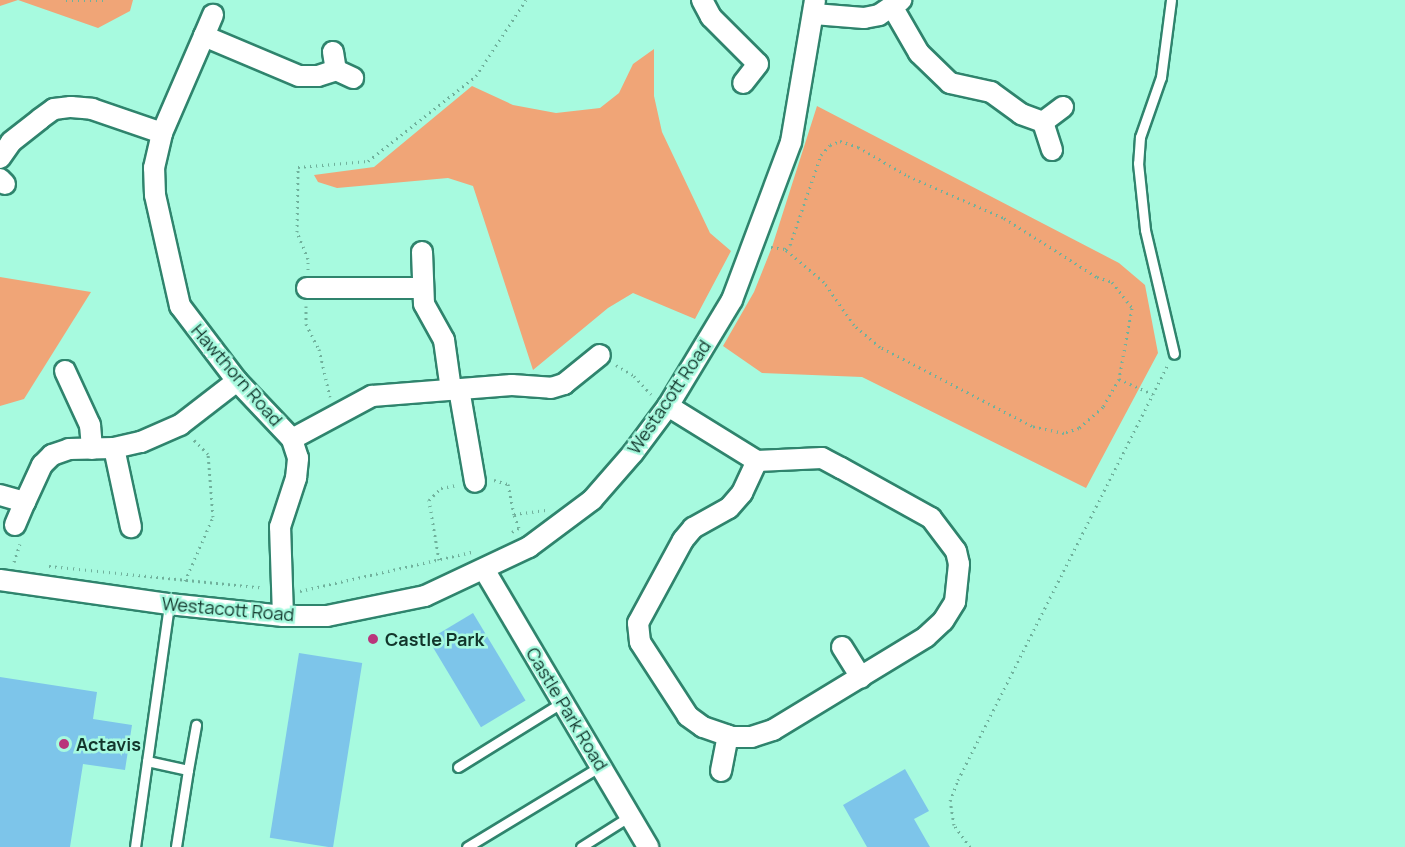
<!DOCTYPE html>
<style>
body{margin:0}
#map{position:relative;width:1405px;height:847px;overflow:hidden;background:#a7fadf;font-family:Manrope,sans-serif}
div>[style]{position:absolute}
.green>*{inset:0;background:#f0a577}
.building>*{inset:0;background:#7dc5ea;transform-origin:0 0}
.path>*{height:3px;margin-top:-1.5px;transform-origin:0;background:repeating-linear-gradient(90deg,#70b19c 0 1.5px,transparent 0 6px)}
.roads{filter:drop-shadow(2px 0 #2f846d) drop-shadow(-2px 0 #2f846d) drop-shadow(0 2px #2f846d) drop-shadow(0 -2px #2f846d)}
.lane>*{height:9px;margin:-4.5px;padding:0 4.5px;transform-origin:4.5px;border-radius:4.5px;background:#fff}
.street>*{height:20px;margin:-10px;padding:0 10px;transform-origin:10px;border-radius:10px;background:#fff}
.dots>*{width:16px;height:16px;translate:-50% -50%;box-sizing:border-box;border:3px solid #a7fadf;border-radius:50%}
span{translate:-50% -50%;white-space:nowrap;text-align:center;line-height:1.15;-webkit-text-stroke:5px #a7fadf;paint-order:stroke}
.street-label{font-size:18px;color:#12352b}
.poi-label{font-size:18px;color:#12352b;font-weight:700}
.left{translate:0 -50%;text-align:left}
</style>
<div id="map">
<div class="green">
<i style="clip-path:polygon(0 0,133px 0,130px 11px,98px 28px,18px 0,0 6px)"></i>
<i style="clip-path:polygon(654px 49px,654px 96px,662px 132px,710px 233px,731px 251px,695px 319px,633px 293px,608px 308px,533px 370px,473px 186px,448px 178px,337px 188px,318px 182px,314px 175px,374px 167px,472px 86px,513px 105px,556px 113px,600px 108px,619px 93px,633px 64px)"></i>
<i style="clip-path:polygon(817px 106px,1119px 263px,1145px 285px,1158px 353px,1086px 488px,862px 377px,762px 373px,723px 346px,754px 292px,772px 247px)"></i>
<i style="clip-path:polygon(0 277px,91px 292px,24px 399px,0 406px)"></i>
</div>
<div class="building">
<i style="left:473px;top:613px;width:102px;height:52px;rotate:59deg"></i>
<i style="left:299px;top:653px;width:64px;height:187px;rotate:9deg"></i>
<i style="clip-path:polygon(0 677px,97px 692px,93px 719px,132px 725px,125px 770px,83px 764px,70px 847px,0 847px)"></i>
<i style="clip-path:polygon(905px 769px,929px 811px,914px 819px,930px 847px,867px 847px,843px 805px)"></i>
</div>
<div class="path">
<i style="left:66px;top:0;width:40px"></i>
<i style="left:771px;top:247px;width:14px;rotate:8deg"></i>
<i style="left:785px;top:249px;width:6px;rotate:-39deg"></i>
<i style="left:790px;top:245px;width:95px;rotate:-71deg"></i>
<i style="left:821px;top:155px;width:13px;rotate:-48deg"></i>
<i style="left:830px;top:145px;width:11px;rotate:-22deg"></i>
<i style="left:840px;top:141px;width:19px;rotate:18deg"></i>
<i style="left:858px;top:147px;width:58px;rotate:30.1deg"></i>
<i style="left:908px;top:176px;width:105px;rotate:23.6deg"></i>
<i style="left:1004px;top:218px;width:110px;rotate:32.4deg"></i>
<i style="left:1097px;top:277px;width:16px;rotate:18deg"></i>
<i style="left:1112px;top:282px;width:33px;rotate:52deg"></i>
<i style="left:1132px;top:308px;width:72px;rotate:100.4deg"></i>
<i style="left:1119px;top:379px;width:32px;rotate:120deg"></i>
<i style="left:1103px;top:407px;width:32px;rotate:139deg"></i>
<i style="left:1079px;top:428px;width:16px;rotate:162deg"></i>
<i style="left:1064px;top:433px;width:33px;rotate:-168deg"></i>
<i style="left:1032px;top:426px;width:171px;rotate:-152.5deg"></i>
<i style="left:880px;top:347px;width:34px;rotate:-140deg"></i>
<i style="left:854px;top:325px;width:52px;rotate:-124.9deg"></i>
<i style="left:824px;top:282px;width:51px;rotate:-139.8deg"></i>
<i style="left:308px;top:270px;width:11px;rotate:-90deg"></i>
<i style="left:308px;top:259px;width:29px;rotate:-112deg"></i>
<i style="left:297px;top:232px;width:65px;rotate:-89.1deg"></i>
<i style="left:298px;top:167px;width:70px;rotate:-4.9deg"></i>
<i style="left:368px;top:161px;width:137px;rotate:-38.2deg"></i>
<i style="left:476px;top:76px;width:91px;rotate:-56.7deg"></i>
<i style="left:306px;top:306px;width:18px;rotate:90deg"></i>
<i style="left:306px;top:324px;width:28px;rotate:63deg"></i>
<i style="left:319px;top:349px;width:49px;rotate:77.1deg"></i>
<i style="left:616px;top:365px;width:21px;rotate:31deg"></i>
<i style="left:634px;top:376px;width:25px;rotate:47deg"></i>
<i style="left:1119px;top:379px;width:37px;rotate:24deg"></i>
<i style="left:494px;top:480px;width:15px;rotate:16deg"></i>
<i style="left:508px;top:484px;width:31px;rotate:79deg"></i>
<i style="left:512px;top:532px;width:8px;rotate:-30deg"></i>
<i style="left:519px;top:528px;width:15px;rotate:-110deg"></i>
<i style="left:514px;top:514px;width:32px;rotate:-7deg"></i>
<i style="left:439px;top:560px;width:61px;rotate:-99.5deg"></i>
<i style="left:429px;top:500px;width:17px;rotate:-45deg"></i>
<i style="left:441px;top:488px;width:16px;rotate:-11deg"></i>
<i style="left:14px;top:562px;width:19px;rotate:-72deg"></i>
<i style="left:49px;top:566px;width:216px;rotate:5.8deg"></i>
<i style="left:185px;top:581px;width:70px;rotate:-66.4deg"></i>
<i style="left:213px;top:517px;width:63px;rotate:-94.5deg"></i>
<i style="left:208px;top:454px;width:21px;rotate:-135deg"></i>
<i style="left:300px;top:591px;width:176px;rotate:-12.8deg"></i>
<i style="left:970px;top:847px;width:27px;rotate:-126deg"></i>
<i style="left:954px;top:825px;width:24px;rotate:-99deg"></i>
<i style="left:950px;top:801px;width:22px;rotate:-69deg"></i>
<i style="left:958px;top:780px;width:464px;rotate:-63.2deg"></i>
</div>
<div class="roads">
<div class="lane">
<i style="left:1171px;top:0;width:78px;rotate:97.4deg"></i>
<i style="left:1161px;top:77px;width:64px;rotate:109.3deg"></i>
<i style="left:1140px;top:137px;width:26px;rotate:94deg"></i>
<i style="left:1138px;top:163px;width:67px;rotate:84deg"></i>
<i style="left:1145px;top:230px;width:127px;rotate:76.8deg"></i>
<i style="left:147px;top:761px;width:42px;rotate:12.4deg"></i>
<i style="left:188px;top:770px;width:78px;rotate:98.9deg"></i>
<i style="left:458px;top:767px;width:123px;rotate:-31.8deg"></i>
<i style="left:188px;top:770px;width:46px;rotate:-79.9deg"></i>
<i style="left:135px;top:847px;width:245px;rotate:-82deg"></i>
<i style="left:467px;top:847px;width:157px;rotate:-31.2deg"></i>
<i style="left:581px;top:847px;width:58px;rotate:-32.3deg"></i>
</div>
<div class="street">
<i style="left:702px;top:0;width:19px;rotate:62deg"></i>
<i style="left:711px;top:17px;width:66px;rotate:45deg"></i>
<i style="left:758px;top:64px;width:24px;rotate:128deg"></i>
<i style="left:893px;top:8px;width:52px;rotate:60deg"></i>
<i style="left:919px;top:53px;width:43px;rotate:44.1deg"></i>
<i style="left:950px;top:83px;width:42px;rotate:12.4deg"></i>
<i style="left:991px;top:92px;width:37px;rotate:36deg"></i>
<i style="left:1021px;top:114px;width:23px;rotate:20deg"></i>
<i style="left:814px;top:14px;width:50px;rotate:4.6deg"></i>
<i style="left:864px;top:18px;width:15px;rotate:-11deg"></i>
<i style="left:879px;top:15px;width:27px;rotate:-34deg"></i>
<i style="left:204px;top:36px;width:23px;rotate:-67deg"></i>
<i style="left:333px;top:52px;width:18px;rotate:81deg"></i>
<i style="left:336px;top:70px;width:19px;rotate:25deg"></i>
<i style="left:1052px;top:150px;width:29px;rotate:-108deg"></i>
<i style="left:1043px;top:122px;width:25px;rotate:-37deg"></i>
<i style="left:0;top:158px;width:19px;rotate:-55deg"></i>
<i style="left:11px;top:142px;width:37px;rotate:-38deg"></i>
<i style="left:40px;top:119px;width:17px;rotate:-36deg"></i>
<i style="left:54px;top:109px;width:17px;rotate:-7deg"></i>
<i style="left:71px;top:107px;width:21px;rotate:5deg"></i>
<i style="left:92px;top:109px;width:74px;rotate:18.9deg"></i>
<i style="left:0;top:179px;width:7px;rotate:45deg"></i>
<i style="left:422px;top:252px;width:52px;rotate:87.8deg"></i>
<i style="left:424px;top:304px;width:41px;rotate:60.9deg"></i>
<i style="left:444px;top:340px;width:50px;rotate:82deg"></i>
<i style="left:307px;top:288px;width:115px"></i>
<i style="left:65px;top:371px;width:60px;rotate:65.2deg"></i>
<i style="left:90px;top:425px;width:24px;rotate:85deg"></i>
<i style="left:459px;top:389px;width:94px;rotate:80.2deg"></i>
<i style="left:668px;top:406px;width:105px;rotate:31.7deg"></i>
<i style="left:757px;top:461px;width:65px;rotate:-2.6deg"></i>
<i style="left:822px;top:458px;width:21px;rotate:28deg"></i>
<i style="left:841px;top:468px;width:103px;rotate:29.1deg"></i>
<i style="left:931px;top:518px;width:41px;rotate:52.9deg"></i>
<i style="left:956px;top:551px;width:13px;rotate:77deg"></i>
<i style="left:959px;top:564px;width:38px;rotate:96deg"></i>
<i style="left:955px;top:602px;width:22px;rotate:122deg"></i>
<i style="left:943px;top:621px;width:23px;rotate:137deg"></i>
<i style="left:926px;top:637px;width:179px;rotate:148.7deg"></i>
<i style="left:773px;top:730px;width:22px;rotate:162deg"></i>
<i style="left:752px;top:737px;width:20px;rotate:180deg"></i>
<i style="left:732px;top:737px;width:31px;rotate:-161deg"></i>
<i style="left:703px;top:727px;width:19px;rotate:-144deg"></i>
<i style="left:688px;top:716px;width:88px;rotate:-123deg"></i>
<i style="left:640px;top:642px;width:19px;rotate:-96deg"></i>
<i style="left:638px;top:623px;width:94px;rotate:-61.5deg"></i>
<i style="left:683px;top:540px;width:16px;rotate:-50deg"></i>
<i style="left:693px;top:528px;width:41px;rotate:-29.1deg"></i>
<i style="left:729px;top:508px;width:20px;rotate:-49deg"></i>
<i style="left:742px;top:493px;width:35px;rotate:-65deg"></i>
<i style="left:292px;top:439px;width:91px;rotate:-28.3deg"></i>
<i style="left:372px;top:396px;width:140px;rotate:-4.5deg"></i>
<i style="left:512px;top:385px;width:39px;rotate:4deg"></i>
<i style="left:551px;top:388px;width:14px;rotate:-17deg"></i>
<i style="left:564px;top:384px;width:46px;rotate:-38.9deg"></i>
<i style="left:114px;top:448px;width:81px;rotate:77.9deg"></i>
<i style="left:0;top:495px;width:26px;rotate:16deg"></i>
<i style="left:25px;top:502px;width:41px;rotate:-65.3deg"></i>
<i style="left:42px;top:465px;width:14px;rotate:-45deg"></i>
<i style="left:52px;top:455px;width:18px;rotate:-19deg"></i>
<i style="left:69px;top:449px;width:45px;rotate:-1.3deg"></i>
<i style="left:114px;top:448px;width:28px;rotate:-13deg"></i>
<i style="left:141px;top:442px;width:43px;rotate:-23.6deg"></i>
<i style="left:180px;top:425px;width:72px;rotate:-37.7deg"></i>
<i style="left:15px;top:525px;width:25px;rotate:-67deg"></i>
<i style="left:485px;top:571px;width:321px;rotate:59.4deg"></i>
<i style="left:0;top:580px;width:171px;rotate:8.1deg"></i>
<i style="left:169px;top:604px;width:115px;rotate:6deg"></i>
<i style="left:283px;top:616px;width:44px"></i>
<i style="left:327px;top:616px;width:100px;rotate:-11.5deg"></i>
<i style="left:425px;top:596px;width:115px;rotate:-25.2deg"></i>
<i style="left:529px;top:547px;width:79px;rotate:-36.7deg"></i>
<i style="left:592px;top:500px;width:62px;rotate:-48.9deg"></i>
<i style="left:633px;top:453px;width:59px;rotate:-53.3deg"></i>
<i style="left:668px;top:406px;width:124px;rotate:-58.9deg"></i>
<i style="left:732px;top:300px;width:169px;rotate:-69.5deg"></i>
<i style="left:791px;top:142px;width:144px;rotate:-80.4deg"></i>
<i style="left:283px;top:616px;width:89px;rotate:-91.9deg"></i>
<i style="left:280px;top:527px;width:52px;rotate:-71.9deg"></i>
<i style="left:296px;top:478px;width:20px;rotate:-84deg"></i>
<i style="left:298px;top:458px;width:20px;rotate:-108deg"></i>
<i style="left:292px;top:439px;width:80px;rotate:-133.5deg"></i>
<i style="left:237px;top:381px;width:94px;rotate:-127.2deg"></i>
<i style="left:180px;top:306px;width:114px;rotate:-102.7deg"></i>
<i style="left:155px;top:195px;width:27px;rotate:-92deg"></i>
<i style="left:154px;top:168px;width:36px;rotate:-77deg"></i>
<i style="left:162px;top:133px;width:106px;rotate:-66.6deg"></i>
<i style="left:204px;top:36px;width:103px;rotate:22.8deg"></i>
<i style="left:299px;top:76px;width:19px"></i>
<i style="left:318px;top:76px;width:19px;rotate:-18deg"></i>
<i style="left:842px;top:647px;width:36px;rotate:58deg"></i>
<i style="left:721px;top:771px;width:36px;rotate:-79deg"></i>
</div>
</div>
<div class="dots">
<i style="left:373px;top:639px;background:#b9357b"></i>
<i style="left:64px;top:744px;background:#b9357b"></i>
</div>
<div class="street-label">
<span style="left:237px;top:375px;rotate:49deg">Hawthorn Road</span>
<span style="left:669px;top:397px;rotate:-56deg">Westacott Road</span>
<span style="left:228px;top:609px;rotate:5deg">Westacott Road</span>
<span style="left:567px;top:709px;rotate:59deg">Castle Park Road</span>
</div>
<div class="poi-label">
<span class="left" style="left:385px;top:639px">Castle Park</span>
<span class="left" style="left:76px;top:744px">Actavis</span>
</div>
</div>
